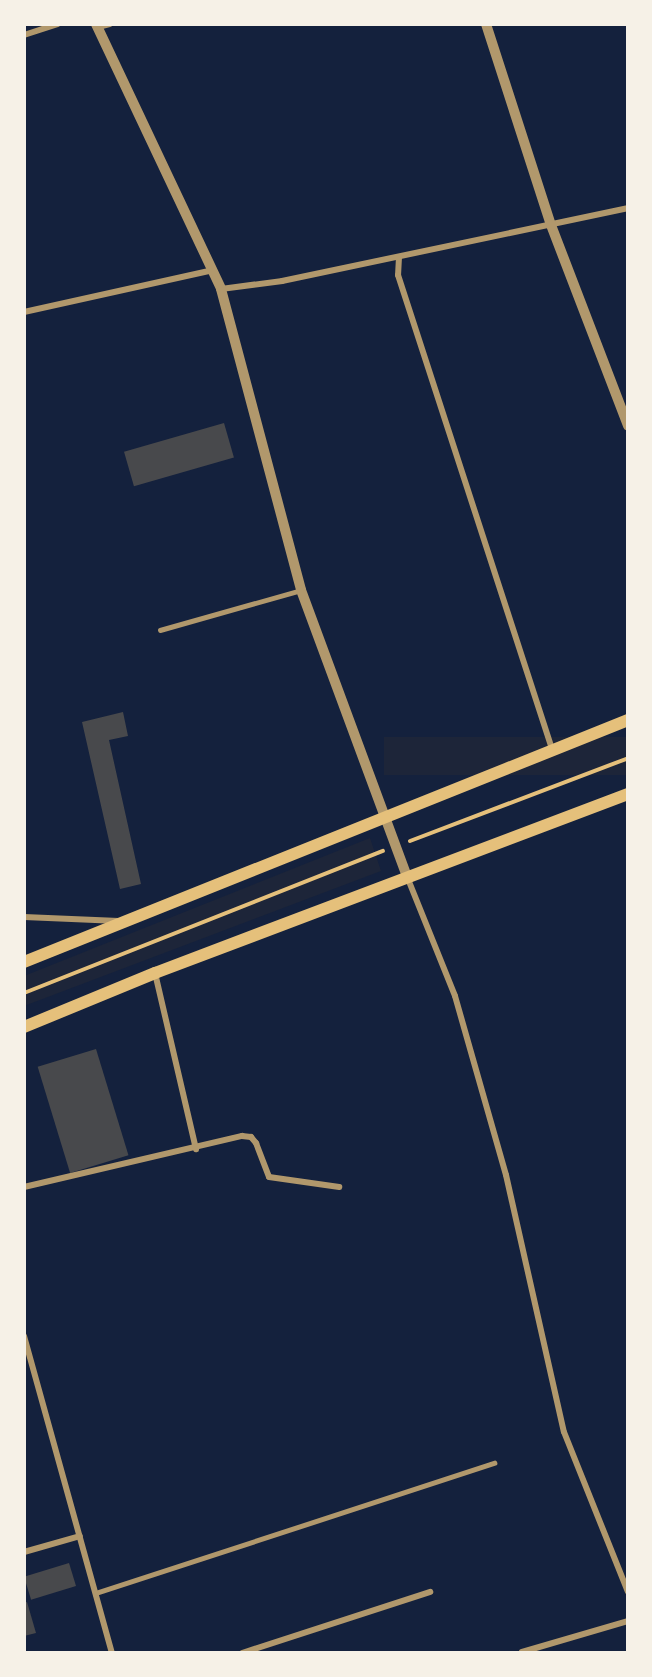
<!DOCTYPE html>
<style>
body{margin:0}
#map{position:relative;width:652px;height:1677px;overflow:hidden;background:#14213d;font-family:"Sofia Sans Condensed",sans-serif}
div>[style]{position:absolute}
.green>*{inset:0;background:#1d2539;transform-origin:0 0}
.building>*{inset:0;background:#48494c;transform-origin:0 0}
.path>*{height:4px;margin:-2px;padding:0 2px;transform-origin:2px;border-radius:2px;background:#e5c07b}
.service>*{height:4.5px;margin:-2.25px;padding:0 2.25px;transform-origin:2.25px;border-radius:2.25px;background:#b1986c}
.minor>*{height:6px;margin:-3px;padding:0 3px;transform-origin:3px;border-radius:3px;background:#b1986c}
.tertiary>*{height:10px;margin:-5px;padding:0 5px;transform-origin:5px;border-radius:5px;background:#b1986c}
.secondary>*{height:12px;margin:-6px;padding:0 6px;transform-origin:6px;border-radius:6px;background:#e5c07b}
span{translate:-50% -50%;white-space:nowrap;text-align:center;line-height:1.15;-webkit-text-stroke:4.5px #f6f1e7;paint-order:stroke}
.frame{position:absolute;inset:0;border:26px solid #f6f1e7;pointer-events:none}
</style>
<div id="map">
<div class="green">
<i style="left:628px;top:737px;width:38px;height:244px;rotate:90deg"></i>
<i style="clip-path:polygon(370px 838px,381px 871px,24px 1006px,24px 976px)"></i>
</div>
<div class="building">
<i style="left:224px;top:423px;width:36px;height:104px;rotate:74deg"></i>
<i style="clip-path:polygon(123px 712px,128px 736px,109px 740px,141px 884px,120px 889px,82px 722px)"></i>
<i style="left:96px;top:1049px;width:111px;height:61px;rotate:73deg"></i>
<i style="left:69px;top:1563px;width:24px;height:47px;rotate:73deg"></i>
<i style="clip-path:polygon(27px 1602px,36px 1633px,24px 1636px,24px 1603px)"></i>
</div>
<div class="path">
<i style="left:410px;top:841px;width:233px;rotate:-20.8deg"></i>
<i style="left:24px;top:993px;width:386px;rotate:-21.6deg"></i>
</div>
<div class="service">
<i style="left:160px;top:630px;width:147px;rotate:-15.8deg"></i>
<i style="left:96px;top:1593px;width:419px;rotate:-18.1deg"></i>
</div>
<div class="minor">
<i style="left:98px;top:27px;width:12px;rotate:-14deg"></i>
<i style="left:24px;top:35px;width:35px;rotate:-18deg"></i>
<i style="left:399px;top:257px;width:18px;rotate:93deg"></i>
<i style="left:398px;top:275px;width:499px;rotate:72deg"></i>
<i style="left:221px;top:289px;width:62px;rotate:-7.5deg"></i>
<i style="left:282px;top:281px;width:354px;rotate:-11.9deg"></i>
<i style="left:24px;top:312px;width:194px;rotate:-12.5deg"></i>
<i style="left:408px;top:879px;width:126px;rotate:68.1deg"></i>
<i style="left:455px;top:996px;width:186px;rotate:74.1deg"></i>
<i style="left:506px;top:1175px;width:263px;rotate:77.3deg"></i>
<i style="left:564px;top:1432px;width:172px;rotate:68.2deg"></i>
<i style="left:24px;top:917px;width:95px;rotate:2.4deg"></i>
<i style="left:155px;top:973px;width:181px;rotate:76.9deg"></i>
<i style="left:24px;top:1187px;width:224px;rotate:-13.2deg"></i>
<i style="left:242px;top:1136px;width:9px;rotate:6deg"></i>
<i style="left:251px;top:1137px;width:8px;rotate:50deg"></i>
<i style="left:256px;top:1143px;width:36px;rotate:69deg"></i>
<i style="left:269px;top:1177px;width:71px;rotate:8.1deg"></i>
<i style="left:24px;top:1336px;width:329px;rotate:74.5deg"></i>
<i style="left:24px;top:1552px;width:58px;rotate:-15.9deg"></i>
<i style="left:522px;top:1652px;width:110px;rotate:-16.3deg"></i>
<i style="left:242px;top:1653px;width:198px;rotate:-18deg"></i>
</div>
<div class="tertiary">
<i style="left:96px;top:24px;width:293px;rotate:64.7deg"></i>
<i style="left:221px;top:289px;width:311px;rotate:75.1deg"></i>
<i style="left:301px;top:590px;width:308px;rotate:69.7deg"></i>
<i style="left:486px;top:24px;width:211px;rotate:72.1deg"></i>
<i style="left:551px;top:225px;width:215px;rotate:69deg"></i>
</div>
<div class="secondary">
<i style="left:24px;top:962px;width:651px;rotate:-21.83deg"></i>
<i style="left:24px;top:1027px;width:142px;rotate:-22.4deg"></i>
<i style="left:155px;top:973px;width:506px;rotate:-20.73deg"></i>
</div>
<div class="frame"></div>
</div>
